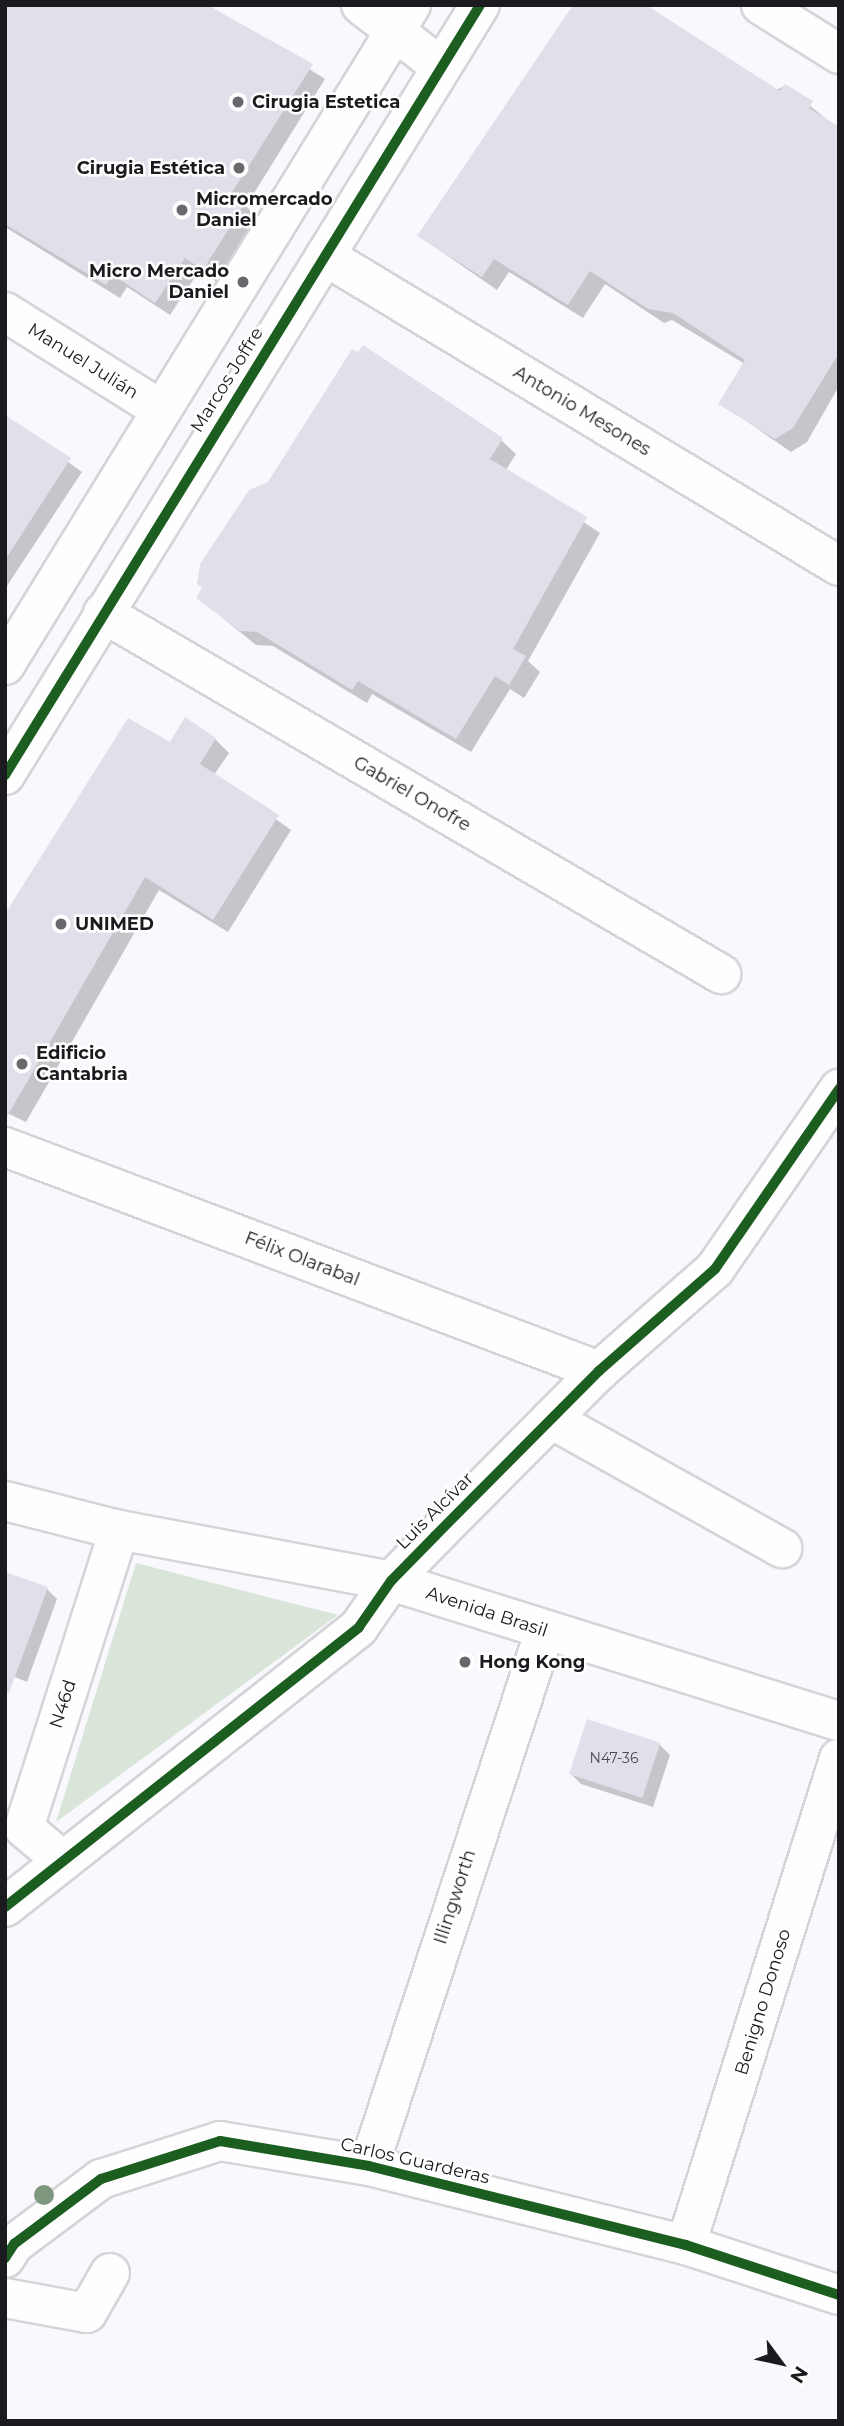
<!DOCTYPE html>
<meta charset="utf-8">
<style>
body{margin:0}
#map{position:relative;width:844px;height:2426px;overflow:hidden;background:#f8f8fd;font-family:Montserrat,sans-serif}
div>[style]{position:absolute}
.green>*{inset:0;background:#dae5da}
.shadow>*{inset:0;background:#0003}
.building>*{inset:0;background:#e0dfea;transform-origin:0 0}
.roads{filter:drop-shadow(2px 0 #d5d4d9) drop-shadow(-2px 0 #d5d4d9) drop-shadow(0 2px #d5d4d9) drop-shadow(0 -2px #d5d4d9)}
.minor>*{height:38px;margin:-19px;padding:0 19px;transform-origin:19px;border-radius:19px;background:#fefeff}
.cycleway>*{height:10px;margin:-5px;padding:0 5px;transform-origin:5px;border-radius:5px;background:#1b5e20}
.trees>*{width:20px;height:20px;margin:-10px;border-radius:50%;background:#7e977e}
.dots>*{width:19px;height:19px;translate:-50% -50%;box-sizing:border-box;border:4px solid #fff;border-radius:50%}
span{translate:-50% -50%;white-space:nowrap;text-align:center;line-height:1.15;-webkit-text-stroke:5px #fff;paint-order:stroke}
.number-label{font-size:14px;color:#4c4c52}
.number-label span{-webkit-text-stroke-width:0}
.poi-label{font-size:18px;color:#1b1b1f;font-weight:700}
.left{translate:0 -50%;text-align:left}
.right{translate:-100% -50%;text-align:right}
.street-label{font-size:18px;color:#1b1b1f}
.frame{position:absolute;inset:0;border:7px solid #1b1b1f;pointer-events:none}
.north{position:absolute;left:746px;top:2328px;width:70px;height:70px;-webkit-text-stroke:5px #fff;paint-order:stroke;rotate:123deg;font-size:19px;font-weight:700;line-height:28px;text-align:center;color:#1b1b1f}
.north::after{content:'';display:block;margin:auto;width:24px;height:32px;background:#1b1b1f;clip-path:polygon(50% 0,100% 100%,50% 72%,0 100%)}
</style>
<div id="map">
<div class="green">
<i style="clip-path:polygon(136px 1563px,338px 1615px,56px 1822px)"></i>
</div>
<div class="shadow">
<i style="clip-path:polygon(5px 5px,208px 5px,325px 79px,246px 206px,258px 218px,217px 282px,199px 271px,170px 315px,127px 287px,120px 298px,5px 227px)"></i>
<i style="clip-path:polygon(785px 86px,839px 129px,839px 386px,807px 442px,791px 452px,720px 403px,745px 364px,672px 320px,664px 323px,605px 284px,583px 318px,509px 272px,497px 290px,419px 236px)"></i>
<i style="clip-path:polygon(5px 417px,82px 472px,5px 589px)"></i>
<i style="clip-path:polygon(501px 440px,516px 454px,506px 470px,600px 533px,528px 661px,540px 672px,524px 698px,510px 689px,471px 752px,372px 694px,367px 703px,273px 646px,256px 645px,198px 598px)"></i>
<i style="clip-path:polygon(215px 739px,229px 753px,214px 775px,291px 830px,228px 932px,159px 890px,26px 1122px,5px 1112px,170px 744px)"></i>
<i style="clip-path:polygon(47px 1589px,57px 1599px,27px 1682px,5px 1673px)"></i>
<i style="clip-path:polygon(659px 1744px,670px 1755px,653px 1807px,581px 1784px,571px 1774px)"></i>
</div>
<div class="building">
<i style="clip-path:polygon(5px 5px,207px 5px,313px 64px,231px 194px,245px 203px,203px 270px,185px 258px,155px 303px,113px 275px,106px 285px,5px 224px)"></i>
<i style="clip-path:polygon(573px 5px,646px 5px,780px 91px,785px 84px,813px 101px,809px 108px,839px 127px,839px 353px,793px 428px,775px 439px,718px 404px,745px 360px,673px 313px,648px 309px,590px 271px,568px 305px,494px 259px,482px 277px,417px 236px)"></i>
<i style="clip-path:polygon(363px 345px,503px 438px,490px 459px,587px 517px,513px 649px,526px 656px,509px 685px,495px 676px,456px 739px,358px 681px,352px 690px,257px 632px,240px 631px,196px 598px,202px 588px,197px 584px,200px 564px,249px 490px,268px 482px,352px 349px,358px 352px)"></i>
<i style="clip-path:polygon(5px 415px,71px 458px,5px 560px)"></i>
<i style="clip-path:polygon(185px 717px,216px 738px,200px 764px,279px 815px,213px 920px,145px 877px,5px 1120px,5px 914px,128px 718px,170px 742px)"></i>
<i style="clip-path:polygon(5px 1572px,48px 1587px,9px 1693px,5px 1692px)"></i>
<i style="left:587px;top:1719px;width:77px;height:58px;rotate:18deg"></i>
</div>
<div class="roads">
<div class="minor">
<i style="left:361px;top:5px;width:101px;rotate:37.8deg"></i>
<i style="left:761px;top:5px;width:92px;rotate:32.1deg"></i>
<i style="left:325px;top:256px;width:600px;rotate:31.09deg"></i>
<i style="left:5px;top:312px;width:184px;rotate:32.1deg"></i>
<i style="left:103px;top:613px;width:716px;rotate:30.29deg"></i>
<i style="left:5px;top:665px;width:775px;rotate:-58.4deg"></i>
<i style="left:5px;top:775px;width:905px;rotate:-58.33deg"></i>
<i style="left:5px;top:1147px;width:635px;rotate:20.66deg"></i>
<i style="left:551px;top:1419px;width:265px;rotate:29.2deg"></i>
<i style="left:5px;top:1501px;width:118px;rotate:14.3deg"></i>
<i style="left:119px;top:1530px;width:277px;rotate:10.6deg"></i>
<i style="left:391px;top:1581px;width:469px;rotate:17.4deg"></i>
<i style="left:63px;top:1861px;width:51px;rotate:-139.8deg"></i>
<i style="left:24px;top:1828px;width:313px;rotate:-72.3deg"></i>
<i style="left:5px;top:1907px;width:451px;rotate:-38.3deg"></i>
<i style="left:359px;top:1627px;width:56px;rotate:-55.2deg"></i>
<i style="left:391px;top:1581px;width:63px;rotate:-45.6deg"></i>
<i style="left:435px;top:1536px;width:233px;rotate:-45.2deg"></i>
<i style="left:599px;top:1371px;width:154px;rotate:-41.3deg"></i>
<i style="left:715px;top:1269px;width:219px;rotate:-55.4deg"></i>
<i style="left:369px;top:2166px;width:564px;rotate:-71.82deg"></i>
<i style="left:686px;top:2245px;width:510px;rotate:-72.53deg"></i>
<i style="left:5px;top:2258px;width:17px;rotate:-57deg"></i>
<i style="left:14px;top:2244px;width:109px;rotate:-36.8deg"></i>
<i style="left:101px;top:2179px;width:125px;rotate:-17.7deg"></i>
<i style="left:220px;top:2141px;width:151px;rotate:9.5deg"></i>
<i style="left:369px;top:2166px;width:327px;rotate:14deg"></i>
<i style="left:686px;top:2245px;width:161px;rotate:18.1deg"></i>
<i style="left:5px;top:2298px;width:83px;rotate:10.4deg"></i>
<i style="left:87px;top:2313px;width:46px;rotate:-60.1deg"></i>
</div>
</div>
<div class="cycleway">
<i style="left:5px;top:775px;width:905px;rotate:-58.33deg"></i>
<i style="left:5px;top:1907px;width:451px;rotate:-38.3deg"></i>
<i style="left:359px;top:1627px;width:56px;rotate:-55.2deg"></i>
<i style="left:391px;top:1581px;width:63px;rotate:-45.6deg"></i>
<i style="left:435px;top:1536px;width:233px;rotate:-45.2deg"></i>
<i style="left:599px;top:1371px;width:154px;rotate:-41.3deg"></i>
<i style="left:715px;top:1269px;width:219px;rotate:-55.4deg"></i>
<i style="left:5px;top:2258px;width:17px;rotate:-57deg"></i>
<i style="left:14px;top:2244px;width:109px;rotate:-36.8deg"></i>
<i style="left:101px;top:2179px;width:125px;rotate:-17.7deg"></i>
<i style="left:220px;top:2141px;width:151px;rotate:9.5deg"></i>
<i style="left:369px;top:2166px;width:327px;rotate:14deg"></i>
<i style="left:686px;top:2245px;width:161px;rotate:18.1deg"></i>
</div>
<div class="trees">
<i style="left:44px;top:2195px"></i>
</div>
<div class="dots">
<i style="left:238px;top:102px;background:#68686d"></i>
<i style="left:239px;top:168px;background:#68686d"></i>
<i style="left:182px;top:210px;background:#68686d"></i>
<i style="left:243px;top:282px;background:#68686d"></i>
<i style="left:61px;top:924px;background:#68686d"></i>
<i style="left:22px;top:1064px;background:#68686d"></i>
<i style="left:465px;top:1662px;background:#68686d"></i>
</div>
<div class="number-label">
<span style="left:614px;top:1758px">N47-36</span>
</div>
<div class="poi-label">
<span class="left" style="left:252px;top:102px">Cirugia Estetica</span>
<span class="right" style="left:225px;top:168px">Cirugia Estética</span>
<span class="left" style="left:196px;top:210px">Micromercado<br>Daniel</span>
<span class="right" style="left:229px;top:282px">Micro Mercado<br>Daniel</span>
<span class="left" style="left:75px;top:924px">UNIMED</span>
<span class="left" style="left:36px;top:1064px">Edificio<br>Cantabria</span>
<span class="left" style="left:479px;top:1662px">Hong Kong</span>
</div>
<div class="street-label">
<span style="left:83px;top:361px;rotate:32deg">Manuel Julián</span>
<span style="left:227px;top:380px;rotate:-58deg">Marcos Joffre</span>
<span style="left:582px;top:411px;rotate:31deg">Antonio Mesones</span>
<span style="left:412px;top:794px;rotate:30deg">Gabriel Onofre</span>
<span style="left:302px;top:1259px;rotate:21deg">Félix Olarabal</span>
<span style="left:435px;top:1511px;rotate:-45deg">Luis Alcívar</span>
<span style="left:487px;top:1612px;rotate:18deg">Avenida Brasil</span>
<span style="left:63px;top:1704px;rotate:-72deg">N46d</span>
<span style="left:455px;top:1897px;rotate:-72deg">Illingworth</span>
<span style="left:763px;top:2002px;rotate:-73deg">Benigno Donoso</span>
<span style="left:415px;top:2161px;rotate:13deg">Carlos Guarderas</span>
</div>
<div class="frame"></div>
<div class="north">N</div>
</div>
